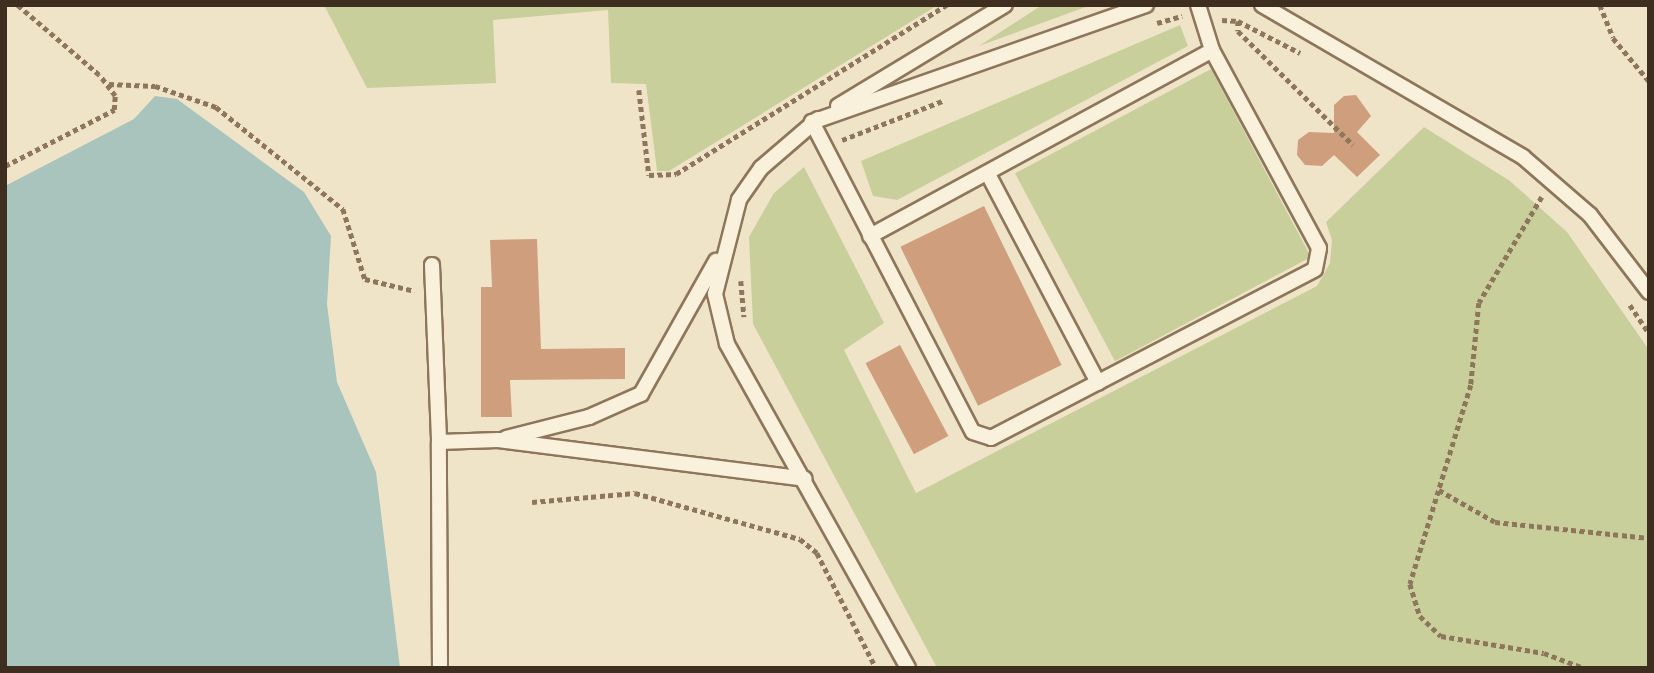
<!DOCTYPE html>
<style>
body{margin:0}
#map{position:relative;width:1654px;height:673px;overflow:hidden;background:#f0e4c8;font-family:Bitter,serif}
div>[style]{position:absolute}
.green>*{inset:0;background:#c9cf9b;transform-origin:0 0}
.water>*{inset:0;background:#a9c4bc}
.building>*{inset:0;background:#cf9f7d;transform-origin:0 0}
.path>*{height:4.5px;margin-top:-2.25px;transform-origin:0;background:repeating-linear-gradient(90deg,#8d765c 0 5px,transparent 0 8.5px)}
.roads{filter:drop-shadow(2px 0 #8d765c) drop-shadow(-2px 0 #8d765c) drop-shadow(0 2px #8d765c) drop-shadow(0 -2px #8d765c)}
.service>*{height:14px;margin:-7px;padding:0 7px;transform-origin:7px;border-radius:7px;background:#faf1dc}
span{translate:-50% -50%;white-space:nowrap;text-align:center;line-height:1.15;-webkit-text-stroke:5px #f7eed8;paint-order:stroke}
.frame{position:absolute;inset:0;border:7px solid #3d2e20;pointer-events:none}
</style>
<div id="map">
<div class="green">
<i style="clip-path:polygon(324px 5px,938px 5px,669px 171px,657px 171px,646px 84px,611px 83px,608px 10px,493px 20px,496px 83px,367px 88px)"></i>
<i style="clip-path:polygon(1042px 5px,1091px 5px,979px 46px)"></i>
<i style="clip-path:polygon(1180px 25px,1188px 46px,897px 200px,873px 196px,861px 161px)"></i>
<i style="left:1211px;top:69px;width:213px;height:222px;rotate:62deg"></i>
<i style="clip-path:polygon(1424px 127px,1510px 181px,1567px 232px,1649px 350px,1649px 668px,937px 668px,753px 324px,749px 237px,774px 193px,804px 167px,884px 323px,844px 350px,916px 493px,1317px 286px,1330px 263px,1332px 240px,1326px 222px)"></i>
</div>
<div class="water">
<i style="clip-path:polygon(155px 96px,177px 99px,304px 192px,331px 236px,327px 304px,337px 382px,376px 472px,400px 668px,5px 668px,5px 186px,134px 119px)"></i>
</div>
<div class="building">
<i style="clip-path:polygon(1356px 95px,1371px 116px,1357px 132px,1380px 155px,1357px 177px,1334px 155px,1322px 166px,1305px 165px,1297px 155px,1298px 140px,1309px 132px,1334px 133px,1334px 105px,1344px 96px)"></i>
<i style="left:984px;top:206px;width:177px;height:93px;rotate:64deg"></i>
<i style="clip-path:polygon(537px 239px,541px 349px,625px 348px,625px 379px,510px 380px,512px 417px,481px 417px,481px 287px,492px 287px,490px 240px)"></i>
<i style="left:900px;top:345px;width:103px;height:39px;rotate:62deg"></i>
</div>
<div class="path">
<i style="left:1600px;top:5px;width:35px;rotate:68deg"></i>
<i style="left:1613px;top:38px;width:56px;rotate:50.1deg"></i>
<i style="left:1222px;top:20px;width:16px;rotate:4deg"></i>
<i style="left:1238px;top:21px;width:70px;rotate:27.3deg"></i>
<i style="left:1238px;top:21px;width:10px;rotate:90deg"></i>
<i style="left:1238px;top:31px;width:162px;rotate:44.7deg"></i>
<i style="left:1157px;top:23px;width:26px;rotate:-16deg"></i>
<i style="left:109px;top:84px;width:46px;rotate:2.5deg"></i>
<i style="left:155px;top:86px;width:65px;rotate:19deg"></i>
<i style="left:216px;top:107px;width:163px;rotate:38.8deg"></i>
<i style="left:343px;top:209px;width:73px;rotate:72.6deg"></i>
<i style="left:365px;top:279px;width:51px;rotate:13.5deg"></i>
<i style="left:639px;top:90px;width:86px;rotate:83.3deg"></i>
<i style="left:649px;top:175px;width:27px;rotate:-2deg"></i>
<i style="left:676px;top:174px;width:319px;rotate:-32deg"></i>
<i style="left:842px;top:140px;width:110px;rotate:-21.2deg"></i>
<i style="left:5px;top:166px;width:123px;rotate:-27.2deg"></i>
<i style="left:114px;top:110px;width:14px;rotate:-86deg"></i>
<i style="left:115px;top:96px;width:26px;rotate:-127deg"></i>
<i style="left:99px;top:75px;width:108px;rotate:-139.5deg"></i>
<i style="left:1542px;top:197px;width:123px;rotate:120.7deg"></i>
<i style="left:1479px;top:303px;width:82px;rotate:95.6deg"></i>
<i style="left:1471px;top:385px;width:208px;rotate:107deg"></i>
<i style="left:1410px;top:584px;width:34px;rotate:73deg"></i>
<i style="left:1420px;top:616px;width:29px;rotate:44deg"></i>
<i style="left:1441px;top:636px;width:104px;rotate:9.4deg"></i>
<i style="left:1544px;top:653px;width:43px;rotate:20.6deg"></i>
<i style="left:741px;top:281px;width:36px;rotate:85deg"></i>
<i style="left:1630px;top:305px;width:34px;rotate:56deg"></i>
<i style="left:1439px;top:490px;width:64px;rotate:29.7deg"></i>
<i style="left:1495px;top:522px;width:155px;rotate:5.9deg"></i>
<i style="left:532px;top:502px;width:103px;rotate:-5deg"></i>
<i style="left:635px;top:493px;width:171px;rotate:15.6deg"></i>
<i style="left:800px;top:539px;width:22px;rotate:39deg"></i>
<i style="left:817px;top:553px;width:129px;rotate:62.8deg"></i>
</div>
<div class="roads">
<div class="service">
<i style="left:1146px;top:5px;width:354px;rotate:160.7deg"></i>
<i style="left:812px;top:122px;width:349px;rotate:62.6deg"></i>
<i style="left:973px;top:432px;width:19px;rotate:18deg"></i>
<i style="left:991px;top:438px;width:365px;rotate:-27.5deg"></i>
<i style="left:1315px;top:269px;width:21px;rotate:-79deg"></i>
<i style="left:1319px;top:248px;width:225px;rotate:-118.4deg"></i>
<i style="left:1212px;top:50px;width:47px;rotate:-107.3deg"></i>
<i style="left:1262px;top:5px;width:302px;rotate:30.2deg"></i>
<i style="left:1523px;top:157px;width:89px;rotate:40.9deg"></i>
<i style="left:1590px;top:215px;width:97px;rotate:52.5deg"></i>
<i style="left:838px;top:106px;width:195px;rotate:-31.2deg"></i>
<i style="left:818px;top:119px;width:75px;rotate:139.3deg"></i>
<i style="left:761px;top:168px;width:39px;rotate:125deg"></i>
<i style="left:739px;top:200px;width:97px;rotate:104.3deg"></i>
<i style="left:715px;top:294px;width:51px;rotate:76.5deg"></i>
<i style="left:727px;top:344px;width:371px;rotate:60.8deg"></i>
<i style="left:988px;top:174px;width:236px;rotate:62.2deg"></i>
<i style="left:870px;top:236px;width:389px;rotate:-28.5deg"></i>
<i style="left:432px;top:265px;width:177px;rotate:87.7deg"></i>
<i style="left:506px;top:438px;width:86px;rotate:-14.2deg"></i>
<i style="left:589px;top:417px;width:57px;rotate:-23.9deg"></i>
<i style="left:641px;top:394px;width:153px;rotate:-60.6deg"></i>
<i style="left:440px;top:668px;width:226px;rotate:-90.3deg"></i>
<i style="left:439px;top:442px;width:59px;rotate:-1.9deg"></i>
<i style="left:498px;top:440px;width:309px;rotate:7.2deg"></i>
</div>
</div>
<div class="frame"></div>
</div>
